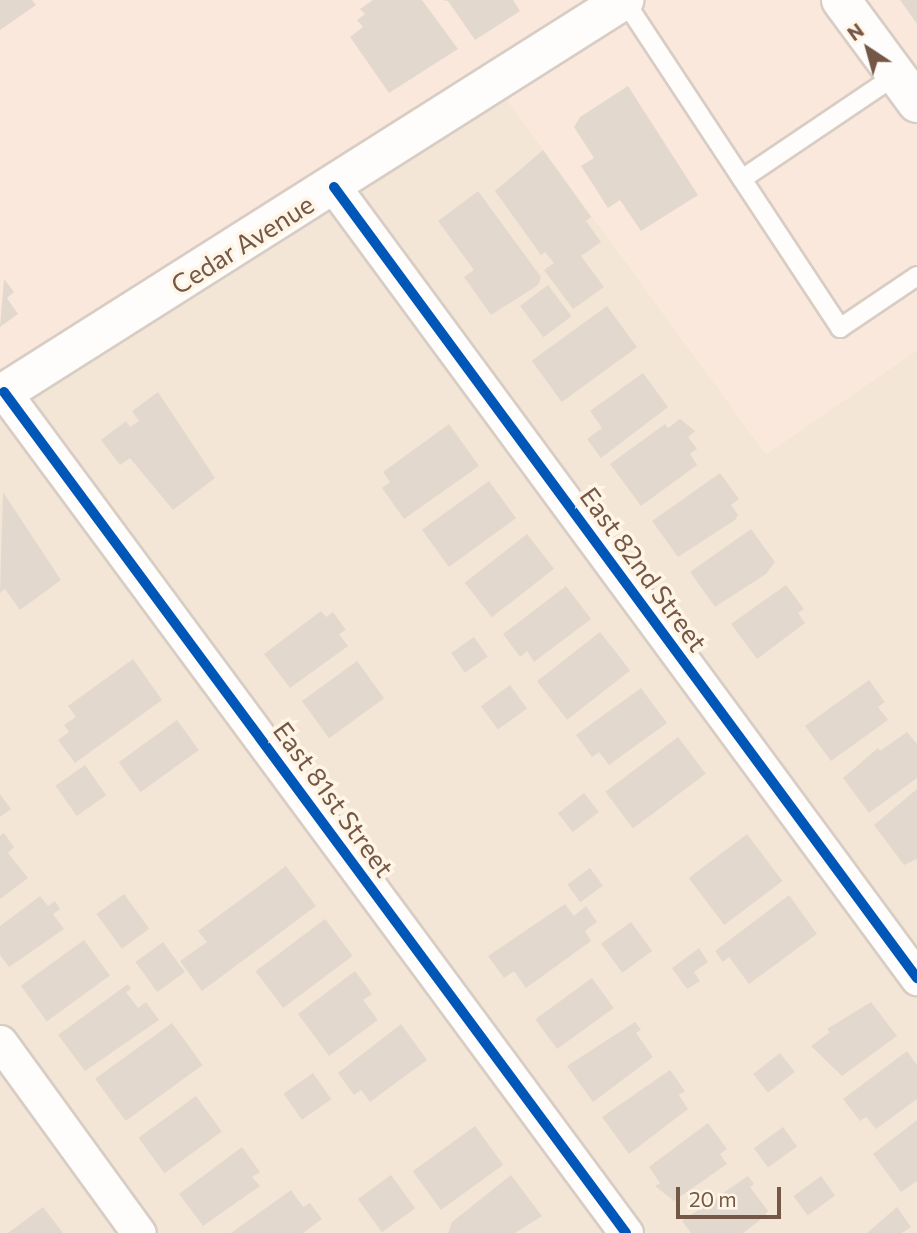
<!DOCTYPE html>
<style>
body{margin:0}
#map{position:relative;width:917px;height:1233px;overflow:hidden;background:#f7f1e6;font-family:Commissioner,sans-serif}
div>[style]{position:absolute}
.residential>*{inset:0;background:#f3e6d6}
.commercial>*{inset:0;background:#fbe8dc}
.building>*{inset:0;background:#e3d8ce;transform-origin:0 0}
.roads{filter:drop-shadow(2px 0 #d8cdc4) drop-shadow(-2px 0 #d8cdc4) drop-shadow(0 2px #d8cdc4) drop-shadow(0 -2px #d8cdc4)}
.lane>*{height:18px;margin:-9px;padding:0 9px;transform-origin:9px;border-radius:9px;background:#fefdfb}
.street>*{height:33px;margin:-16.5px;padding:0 16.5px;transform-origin:16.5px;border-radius:16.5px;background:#fefdfb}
.secondary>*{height:38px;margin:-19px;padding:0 19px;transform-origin:19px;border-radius:19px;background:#fefdfb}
.cycleway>*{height:10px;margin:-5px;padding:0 5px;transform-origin:5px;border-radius:5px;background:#0057b8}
span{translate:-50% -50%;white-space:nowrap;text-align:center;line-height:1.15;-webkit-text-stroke:7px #fff5e7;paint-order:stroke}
.street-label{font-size:26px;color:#755746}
.north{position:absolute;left:833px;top:14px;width:70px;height:70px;-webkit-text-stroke:5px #fff5e7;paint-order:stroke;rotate:324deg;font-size:19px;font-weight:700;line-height:28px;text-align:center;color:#755746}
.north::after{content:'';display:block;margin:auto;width:24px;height:32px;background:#755746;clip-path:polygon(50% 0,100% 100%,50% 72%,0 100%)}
.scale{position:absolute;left:676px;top:1187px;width:105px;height:32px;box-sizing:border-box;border:4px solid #755746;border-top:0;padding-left:9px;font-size:21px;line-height:24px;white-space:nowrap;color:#755746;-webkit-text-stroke:5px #fff5e7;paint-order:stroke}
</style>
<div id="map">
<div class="residential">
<i style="clip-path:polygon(495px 83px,766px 454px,917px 350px,917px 1233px,0 1233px,0 395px)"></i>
</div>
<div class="commercial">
<i style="clip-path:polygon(0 0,917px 0,917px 350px,766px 454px,495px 83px,0 395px)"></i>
</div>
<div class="building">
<i style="clip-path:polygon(0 0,32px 0,36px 5px,0 30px)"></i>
<i style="clip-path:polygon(373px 0,422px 0,458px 49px,389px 93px,350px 37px,363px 27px,357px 20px,365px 14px,360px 9px)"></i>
<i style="clip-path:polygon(442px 0,513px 0,520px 11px,475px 40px,448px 1px)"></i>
<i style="clip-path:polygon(900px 0,917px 0,917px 24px)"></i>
<i style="clip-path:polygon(628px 86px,698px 195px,641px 231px,620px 200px,608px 208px,581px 166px,594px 158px,574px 127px,580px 117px)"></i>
<i style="clip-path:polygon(543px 150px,591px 217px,586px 221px,601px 242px,581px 256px,604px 287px,573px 309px,544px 270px,554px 263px,545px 252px,541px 255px,495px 191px)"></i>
<i style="clip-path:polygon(478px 191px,541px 277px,538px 285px,491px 315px,464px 277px,474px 270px,438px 221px)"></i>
<i style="clip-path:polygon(4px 279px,14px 292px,7px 298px,18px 314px,0 327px)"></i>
<i style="left:548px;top:285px;width:39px;height:35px;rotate:53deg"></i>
<i style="left:607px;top:306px;width:51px;height:93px;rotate:54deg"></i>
<i style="clip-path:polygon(643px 373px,668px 407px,601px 458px,587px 439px,602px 428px,590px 411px)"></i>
<i style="clip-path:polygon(158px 392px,215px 478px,173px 510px,130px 458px,120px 465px,101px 440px,126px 421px,130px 427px,139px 421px,132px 411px)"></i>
<i style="clip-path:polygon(680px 419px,695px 431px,688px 437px,697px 449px,690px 454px,697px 465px,641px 506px,610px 464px,665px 424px,668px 428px)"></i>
<i style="clip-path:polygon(449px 424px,479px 466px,404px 519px,382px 488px,390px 482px,383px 472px)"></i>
<i style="clip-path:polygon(720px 473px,739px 499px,731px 505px,738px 515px,735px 520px,678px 557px,652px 521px)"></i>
<i style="left:489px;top:481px;width:46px;height:83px;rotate:54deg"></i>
<i style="clip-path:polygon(3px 492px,61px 580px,20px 610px,5px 589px,0 593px)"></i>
<i style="clip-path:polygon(751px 529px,775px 562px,766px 574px,715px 607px,690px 572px)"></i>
<i style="left:527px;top:534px;width:44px;height:79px;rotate:52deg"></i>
<i style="clip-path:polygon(786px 585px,804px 609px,798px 613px,805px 623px,757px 659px,731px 624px)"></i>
<i style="clip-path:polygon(566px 586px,591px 619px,534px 662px,527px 651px,520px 657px,503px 634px)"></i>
<i style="clip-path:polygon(321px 611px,326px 617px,333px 612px,346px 630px,339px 634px,348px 646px,290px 688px,264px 654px)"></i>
<i style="left:600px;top:632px;width:49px;height:80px;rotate:52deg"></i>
<i style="left:474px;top:637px;width:24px;height:28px;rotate:55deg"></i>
<i style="clip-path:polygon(133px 659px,162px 700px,75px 763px,58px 740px,69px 732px,64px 725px,76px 717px,68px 706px)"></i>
<i style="left:357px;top:661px;width:46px;height:68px;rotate:54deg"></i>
<i style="clip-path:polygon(869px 680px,885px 702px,878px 707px,888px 720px,831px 761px,805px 726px)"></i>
<i style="left:510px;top:685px;width:29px;height:36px;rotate:54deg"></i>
<i style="clip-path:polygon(641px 688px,667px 723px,609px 765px,599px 752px,592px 757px,576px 735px)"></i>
<i style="left:177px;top:720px;width:37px;height:72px;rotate:54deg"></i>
<i style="clip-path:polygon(907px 732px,917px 744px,917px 778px,869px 813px,843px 778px,878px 748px,880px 751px)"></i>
<i style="left:678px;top:737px;width:46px;height:91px;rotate:53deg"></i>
<i style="left:85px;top:765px;width:37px;height:36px;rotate:55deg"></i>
<i style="clip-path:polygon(917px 789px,917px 859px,904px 865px,874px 825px)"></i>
<i style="left:584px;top:793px;width:24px;height:33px;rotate:52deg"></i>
<i style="clip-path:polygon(0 794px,11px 809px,0 817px)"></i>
<i style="clip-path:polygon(4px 833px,14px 847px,8px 853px,28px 878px,0 899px,0 836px)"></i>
<i style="left:747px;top:834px;width:59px;height:73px;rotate:53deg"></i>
<i style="clip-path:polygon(286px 866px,316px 906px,202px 991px,180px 961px,207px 942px,198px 931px)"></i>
<i style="left:590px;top:868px;width:22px;height:28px;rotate:54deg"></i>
<i style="left:124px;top:894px;width:43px;height:34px;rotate:54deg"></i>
<i style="clip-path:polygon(789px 895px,817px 934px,749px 984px,729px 957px,723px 962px,715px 951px)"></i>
<i style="clip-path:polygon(40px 896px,48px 906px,55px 901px,60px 909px,53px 914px,64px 929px,9px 967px,0 955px,0 926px)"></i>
<i style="clip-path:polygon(565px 904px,574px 916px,586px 906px,597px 922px,585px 931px,591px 941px,526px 988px,514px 971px,504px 978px,488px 956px)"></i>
<i style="left:325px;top:919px;width:46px;height:87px;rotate:53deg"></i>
<i style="left:631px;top:922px;width:36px;height:37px;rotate:54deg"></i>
<i style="left:84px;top:940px;width:44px;height:78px;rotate:54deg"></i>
<i style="left:163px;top:942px;width:37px;height:34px;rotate:54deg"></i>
<i style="clip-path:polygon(699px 948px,708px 962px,694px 972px,700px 981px,687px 989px,672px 968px)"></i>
<i style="clip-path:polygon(355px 971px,372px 994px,363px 1000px,378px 1020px,329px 1056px,298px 1014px)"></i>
<i style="left:592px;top:978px;width:37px;height:70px;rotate:54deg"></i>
<i style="clip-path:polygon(128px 984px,131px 989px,126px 992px,138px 1008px,146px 1002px,159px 1020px,85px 1071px,58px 1035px)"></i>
<i style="clip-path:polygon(871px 1002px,897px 1036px,842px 1076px,811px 1046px,830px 1032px,827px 1029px)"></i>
<i style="clip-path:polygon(635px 1022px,641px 1030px,636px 1033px,653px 1057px,593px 1102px,567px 1066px)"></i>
<i style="left:172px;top:1023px;width:52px;height:95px;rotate:54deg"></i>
<i style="clip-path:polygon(401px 1024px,427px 1060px,370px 1102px,361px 1090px,354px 1095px,338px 1073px)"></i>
<i style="clip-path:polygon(907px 1051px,917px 1065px,917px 1099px,876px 1129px,866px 1117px,860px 1121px,843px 1099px)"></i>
<i style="left:780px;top:1053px;width:24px;height:34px;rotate:52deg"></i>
<i style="clip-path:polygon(670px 1070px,685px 1091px,679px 1095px,688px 1109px,629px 1154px,602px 1117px)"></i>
<i style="left:313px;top:1073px;width:32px;height:36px;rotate:55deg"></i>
<i style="left:196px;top:1096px;width:44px;height:71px;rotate:54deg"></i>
<i style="clip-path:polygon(917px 1120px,917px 1181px,901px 1192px,873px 1154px)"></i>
<i style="clip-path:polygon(708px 1123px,727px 1149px,720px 1154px,727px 1164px,674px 1201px,655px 1186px,660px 1183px,649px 1167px)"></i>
<i style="left:475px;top:1126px;width:48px;height:77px;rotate:54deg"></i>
<i style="left:783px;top:1127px;width:24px;height:36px;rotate:54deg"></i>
<i style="clip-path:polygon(242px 1147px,260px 1172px,252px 1177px,260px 1186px,203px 1226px,179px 1194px)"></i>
<i style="left:391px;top:1175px;width:41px;height:41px;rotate:54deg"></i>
<i style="clip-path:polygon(511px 1175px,542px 1216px,515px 1233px,448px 1233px,452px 1222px)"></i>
<i style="clip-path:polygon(748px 1176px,754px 1184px,750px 1187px,768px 1211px,764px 1217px,743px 1233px,691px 1233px,682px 1221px)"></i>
<i style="left:821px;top:1176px;width:24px;height:34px;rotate:54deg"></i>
<i style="clip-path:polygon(291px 1190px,303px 1207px,310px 1203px,322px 1219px,303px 1233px,231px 1233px)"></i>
<i style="clip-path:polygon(43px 1207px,63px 1233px,8px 1233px)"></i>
<i style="clip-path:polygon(897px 1207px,911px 1227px,902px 1233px,867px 1233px)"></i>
</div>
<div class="roads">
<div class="lane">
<i style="left:624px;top:0;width:393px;rotate:56.6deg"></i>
<i style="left:840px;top:328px;width:93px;rotate:-34deg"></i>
<i style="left:742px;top:179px;width:186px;rotate:-34deg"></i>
</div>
<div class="street">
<i style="left:334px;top:187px;width:983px;rotate:53.61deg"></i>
<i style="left:4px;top:392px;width:1046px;rotate:53.51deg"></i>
<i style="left:0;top:1042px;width:236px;rotate:54deg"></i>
</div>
<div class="secondary">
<i style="left:841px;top:0;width:128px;rotate:53.6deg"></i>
<i style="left:0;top:395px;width:739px;rotate:-32.33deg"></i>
</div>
</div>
<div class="cycleway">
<i style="left:334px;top:187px;width:983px;rotate:53.61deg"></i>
<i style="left:4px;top:392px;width:1046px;rotate:53.51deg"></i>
</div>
<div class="street-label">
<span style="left:242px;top:244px;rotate:-32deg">Cedar Avenue</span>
<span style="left:644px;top:569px;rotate:54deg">East 82nd Street</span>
<span style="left:334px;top:799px;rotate:54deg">East 81st Street</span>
</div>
<div class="north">N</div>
<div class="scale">20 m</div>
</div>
